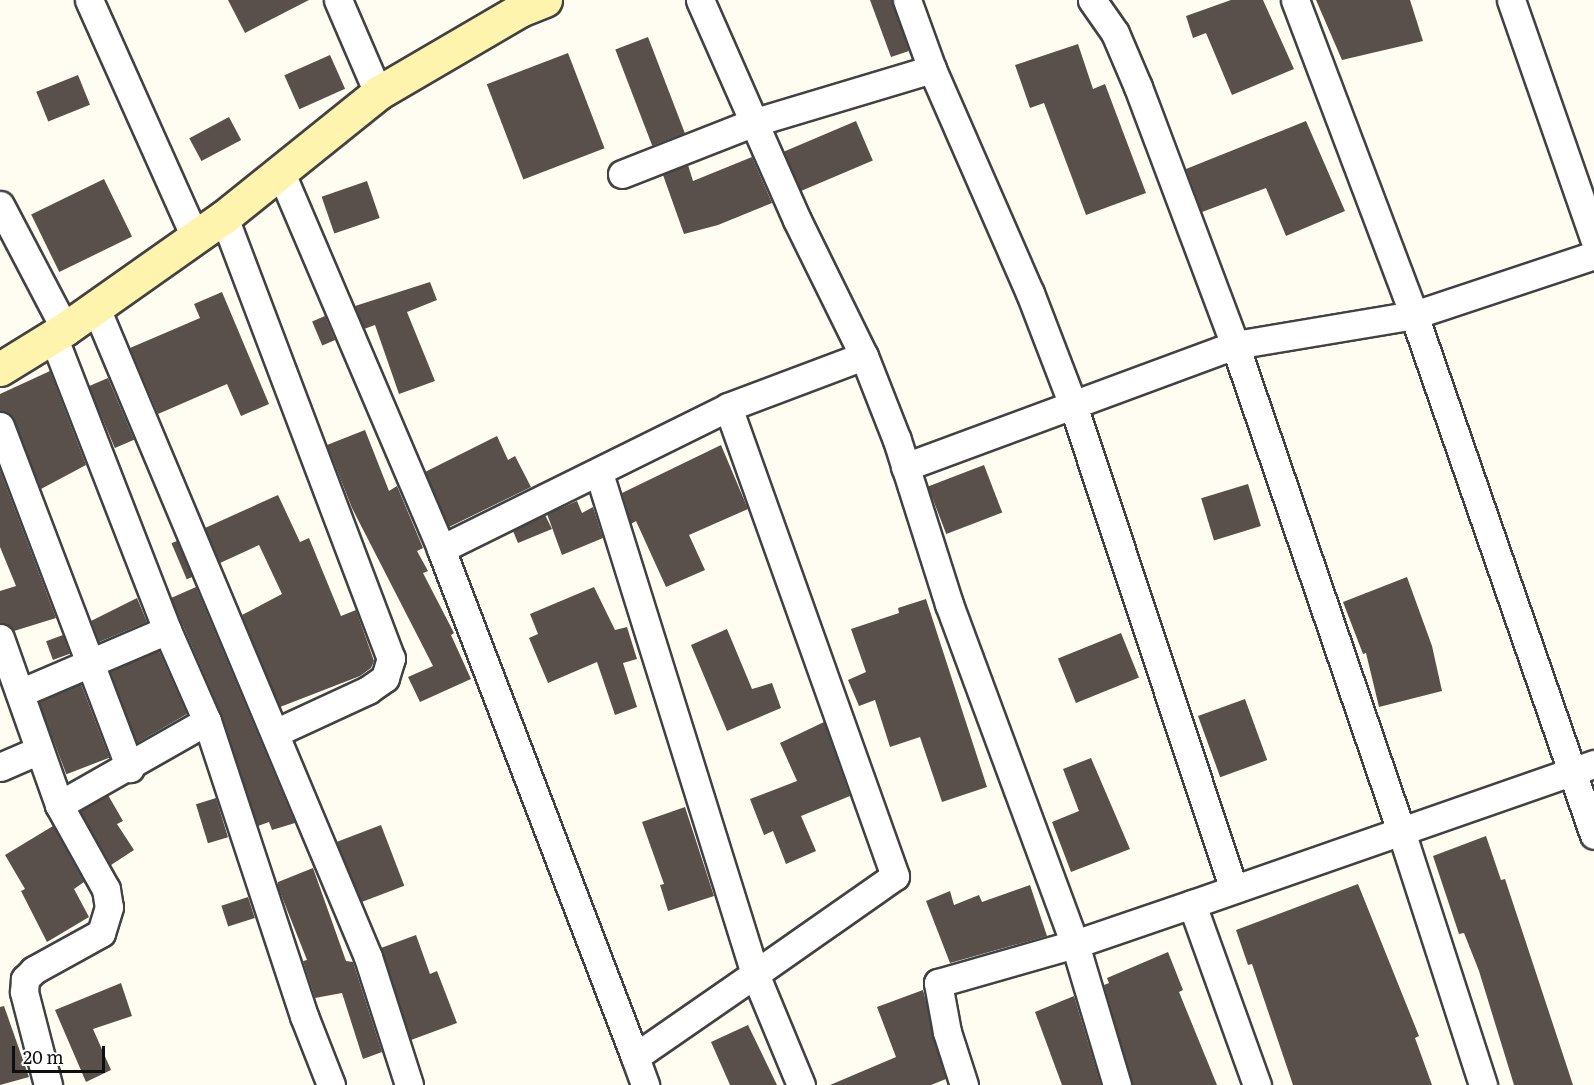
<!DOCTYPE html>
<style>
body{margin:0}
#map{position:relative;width:1594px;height:1085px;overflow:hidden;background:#fffcf2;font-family:Literata,serif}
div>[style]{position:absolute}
.building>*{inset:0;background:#59504b;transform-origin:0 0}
.roads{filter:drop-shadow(2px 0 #424242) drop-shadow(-2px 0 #424242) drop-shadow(0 2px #424242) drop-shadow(0 -2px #424242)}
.street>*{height:27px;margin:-13.5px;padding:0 13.5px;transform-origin:13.5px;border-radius:13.5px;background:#fff}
.secondary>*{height:33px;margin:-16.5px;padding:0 16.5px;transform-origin:16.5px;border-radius:16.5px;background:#fff4ad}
span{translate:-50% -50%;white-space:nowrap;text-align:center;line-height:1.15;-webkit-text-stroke:6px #fff;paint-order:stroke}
.scale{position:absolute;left:12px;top:1046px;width:93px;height:27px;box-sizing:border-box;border:3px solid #0f0f0f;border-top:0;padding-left:8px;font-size:18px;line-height:21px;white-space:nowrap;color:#0f0f0f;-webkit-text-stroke:4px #fff;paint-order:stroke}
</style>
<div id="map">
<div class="building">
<i style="clip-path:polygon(228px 0,309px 0,245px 33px)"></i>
<i style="clip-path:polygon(870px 0,892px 0,909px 51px,891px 57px)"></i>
<i style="clip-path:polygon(1231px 0,1263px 0,1294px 69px,1232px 95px,1206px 33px,1193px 38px,1186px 16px)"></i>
<i style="clip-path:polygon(1316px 0,1410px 0,1423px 41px,1342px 60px)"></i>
<i style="left:648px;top:37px;width:103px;height:35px;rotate:69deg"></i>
<i style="clip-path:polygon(1078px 44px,1093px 89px,1105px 84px,1146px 193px,1086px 215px,1044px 103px,1030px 108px,1015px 65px)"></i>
<i style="left:568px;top:53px;width:102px;height:87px;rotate:69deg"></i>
<i style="left:330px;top:55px;width:37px;height:50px;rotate:66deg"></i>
<i style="left:78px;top:75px;width:32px;height:45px;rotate:68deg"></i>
<i style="left:229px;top:117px;width:26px;height:45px;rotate:62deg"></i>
<i style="left:856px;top:121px;width:43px;height:78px;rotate:67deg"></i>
<i style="clip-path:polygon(1306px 121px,1345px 211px,1286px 236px,1266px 188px,1202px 212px,1186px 169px)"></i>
<i style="clip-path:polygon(752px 157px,772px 203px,718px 225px,684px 234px,663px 175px,688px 165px,693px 181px)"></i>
<i style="left:104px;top:179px;width:64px;height:81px;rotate:64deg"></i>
<i style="left:367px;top:181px;width:39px;height:48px;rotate:71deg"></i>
<i style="clip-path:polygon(430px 282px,437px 300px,407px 312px,435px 381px,399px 394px,375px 325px,364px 329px,355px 306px)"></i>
<i style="clip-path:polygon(222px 292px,269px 404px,241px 416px,227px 384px,158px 414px,130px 348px,200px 318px,194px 304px)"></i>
<i style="left:325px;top:316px;width:26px;height:14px;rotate:67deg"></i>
<i style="clip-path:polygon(50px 371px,86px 465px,41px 489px,14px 420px,0 411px,0 394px)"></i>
<i style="left:108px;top:378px;width:67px;height:21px;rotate:67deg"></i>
<i style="clip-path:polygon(365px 430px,389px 491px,397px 486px,423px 548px,417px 551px,428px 571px,423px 573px,454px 633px,451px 635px,471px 679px,420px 702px,408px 677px,433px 666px,352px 508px,327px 445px)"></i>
<i style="clip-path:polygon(497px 436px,508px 460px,515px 456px,531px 487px,449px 527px,425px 472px)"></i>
<i style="clip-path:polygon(721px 445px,748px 509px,689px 535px,705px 570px,666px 587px,636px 521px,631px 524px,622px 493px)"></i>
<i style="left:984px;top:465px;width:51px;height:60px;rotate:69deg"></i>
<i style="clip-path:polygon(0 470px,56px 618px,14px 631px,0 623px,0 591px,16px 586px,0 547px)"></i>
<i style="left:1248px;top:484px;width:44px;height:49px;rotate:73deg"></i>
<i style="clip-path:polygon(278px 495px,300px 542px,309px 538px,341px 616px,356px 610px,374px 661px,371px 668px,360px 676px,280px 707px,242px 615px,282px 594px,259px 545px,220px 563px,205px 528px)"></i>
<i style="clip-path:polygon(577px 501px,582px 513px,593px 507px,603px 538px,562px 555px,547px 514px)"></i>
<i style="clip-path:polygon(545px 515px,552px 529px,518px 543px,513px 531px)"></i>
<i style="left:177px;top:541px;width:39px;height:6px;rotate:67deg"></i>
<i style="clip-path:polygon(1407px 577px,1432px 646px,1442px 691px,1379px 707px,1366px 653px,1363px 654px,1343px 602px)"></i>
<i style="clip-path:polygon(196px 587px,295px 823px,272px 830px,269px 822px,258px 826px,222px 716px,171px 598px)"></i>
<i style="clip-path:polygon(594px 587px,615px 630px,627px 627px,637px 659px,623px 663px,637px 707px,615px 715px,597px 662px,548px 683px,529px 638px,538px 634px,530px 614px)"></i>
<i style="clip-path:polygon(137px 598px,147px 622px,99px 642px,91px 621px)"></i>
<i style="clip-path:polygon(926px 599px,987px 787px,942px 802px,920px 737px,890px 747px,875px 700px,859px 706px,848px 680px,866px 672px,851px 629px,899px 613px,898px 608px)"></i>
<i style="clip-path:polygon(727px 629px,752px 689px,772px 683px,781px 708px,727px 731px,691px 645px)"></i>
<i style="left:1121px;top:633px;width:48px;height:68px;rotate:68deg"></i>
<i style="left:63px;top:635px;width:20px;height:18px;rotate:70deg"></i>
<i style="clip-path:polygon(159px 651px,187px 714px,137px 743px,110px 671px)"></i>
<i style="left:81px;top:684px;width:79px;height:46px;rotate:69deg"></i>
<i style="left:1245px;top:699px;width:65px;height:50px;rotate:70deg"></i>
<i style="clip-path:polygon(824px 722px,850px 796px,801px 816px,816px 851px,786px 864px,773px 831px,764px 835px,750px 799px,797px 781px,780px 743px)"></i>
<i style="clip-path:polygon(1091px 758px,1130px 849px,1071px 872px,1052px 822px,1079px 811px,1063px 769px)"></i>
<i style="clip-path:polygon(108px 795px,123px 821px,117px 824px,134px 850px,111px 865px,80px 811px)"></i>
<i style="left:216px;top:798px;width:41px;height:21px;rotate:73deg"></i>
<i style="clip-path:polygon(685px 807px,714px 896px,668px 911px,660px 885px,664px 884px,642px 822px)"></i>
<i style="left:381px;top:825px;width:65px;height:47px;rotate:69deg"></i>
<i style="clip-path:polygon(53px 826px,84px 882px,74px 889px,89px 917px,47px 942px,21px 891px,25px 889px,5px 855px)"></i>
<i style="clip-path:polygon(1486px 836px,1501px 880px,1505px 879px,1573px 1085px,1514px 1085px,1479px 971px,1464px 933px,1459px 934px,1433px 856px)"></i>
<i style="clip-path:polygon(313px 868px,346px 961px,353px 962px,382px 1052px,363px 1059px,342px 993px,315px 998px,303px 961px,307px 960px,278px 887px,278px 882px)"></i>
<i style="clip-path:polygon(1358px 884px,1419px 1036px,1415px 1038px,1432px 1085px,1293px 1085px,1252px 964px,1248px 965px,1236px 930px)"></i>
<i style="clip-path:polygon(1030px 885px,1047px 936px,950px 963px,926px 901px,950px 891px,954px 905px,979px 895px,982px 902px)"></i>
<i style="left:248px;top:897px;width:22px;height:28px;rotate:72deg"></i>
<i style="clip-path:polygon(416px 935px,430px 974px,437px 971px,457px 1023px,411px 1040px,381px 948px)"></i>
<i style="clip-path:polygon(1168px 952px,1183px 990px,1179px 992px,1217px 1085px,1132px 1085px,1104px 985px,1109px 983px,1107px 978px)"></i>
<i style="clip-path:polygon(121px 983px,132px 1016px,93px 1029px,111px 1070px,86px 1082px,55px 1010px)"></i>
<i style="clip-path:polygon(923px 990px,946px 1079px,931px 1085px,830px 1085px,896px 1057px,877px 1007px)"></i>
<i style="clip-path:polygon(1074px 996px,1101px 1085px,1062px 1085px,1035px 1012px)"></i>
<i style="clip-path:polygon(4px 1006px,29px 1077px,0 1085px,0 1007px)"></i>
<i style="clip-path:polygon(748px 1025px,777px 1085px,730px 1085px,711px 1042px)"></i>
</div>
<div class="roads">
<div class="street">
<i style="left:89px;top:0;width:257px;rotate:65.9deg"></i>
<i style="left:338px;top:0;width:101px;rotate:66.7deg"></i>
<i style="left:700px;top:0;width:240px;rotate:66.2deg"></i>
<i style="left:797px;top:220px;width:152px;rotate:63.8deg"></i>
<i style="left:864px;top:356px;width:90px;rotate:68.6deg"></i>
<i style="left:897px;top:440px;width:172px;rotate:72.4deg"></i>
<i style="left:949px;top:604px;width:363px;rotate:69.7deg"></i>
<i style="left:1075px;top:944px;width:147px;rotate:73.4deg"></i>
<i style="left:907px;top:0;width:73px;rotate:70.1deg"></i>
<i style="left:932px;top:69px;width:244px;rotate:66.4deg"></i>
<i style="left:1030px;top:293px;width:120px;rotate:69deg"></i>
<i style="left:1073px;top:405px;width:508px;rotate:71.64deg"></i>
<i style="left:1092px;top:0;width:40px;rotate:55.1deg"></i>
<i style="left:1115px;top:33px;width:59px;rotate:66.9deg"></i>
<i style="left:1138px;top:87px;width:276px;rotate:69.4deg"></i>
<i style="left:1235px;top:345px;width:514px;rotate:71.14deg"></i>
<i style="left:1401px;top:831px;width:267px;rotate:72.1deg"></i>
<i style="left:1295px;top:0;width:337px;rotate:69.3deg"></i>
<i style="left:1414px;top:315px;width:550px;rotate:70.91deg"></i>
<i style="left:1511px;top:0;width:253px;rotate:70.8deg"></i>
<i style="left:281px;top:173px;width:409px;rotate:66.9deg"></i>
<i style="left:441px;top:549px;width:544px;rotate:69.1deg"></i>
<i style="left:635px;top:1057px;width:146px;rotate:-34.7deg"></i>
<i style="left:755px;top:974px;width:525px;rotate:-107.3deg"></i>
<i style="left:622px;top:174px;width:140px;rotate:-21.4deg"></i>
<i style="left:752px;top:123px;width:188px;rotate:-16.7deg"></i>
<i style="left:0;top:205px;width:140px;rotate:62.3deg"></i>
<i style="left:224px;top:217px;width:472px;rotate:69.3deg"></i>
<i style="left:391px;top:658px;width:21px;rotate:107deg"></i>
<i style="left:385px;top:678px;width:21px;rotate:145deg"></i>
<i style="left:368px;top:690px;width:102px;rotate:155.2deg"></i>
<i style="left:96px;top:308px;width:704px;rotate:67.26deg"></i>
<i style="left:368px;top:957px;width:134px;rotate:72.2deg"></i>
<i style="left:53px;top:336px;width:315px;rotate:68.8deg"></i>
<i style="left:167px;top:630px;width:99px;rotate:66.3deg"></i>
<i style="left:207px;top:721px;width:311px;rotate:71.8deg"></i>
<i style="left:304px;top:1016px;width:74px;rotate:68.6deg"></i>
<i style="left:728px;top:407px;width:498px;rotate:70.4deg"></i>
<i style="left:895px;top:876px;width:171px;rotate:145deg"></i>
<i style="left:755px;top:974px;width:120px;rotate:67.5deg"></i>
<i style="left:0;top:426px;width:366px;rotate:69.2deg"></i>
<i style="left:905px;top:467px;width:352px;rotate:-20.3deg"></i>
<i style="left:1235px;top:345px;width:181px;rotate:-9.5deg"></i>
<i style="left:1414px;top:315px;width:190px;rotate:-18.4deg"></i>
<i style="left:441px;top:549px;width:320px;rotate:-26.3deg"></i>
<i style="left:728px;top:407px;width:145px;rotate:-20.6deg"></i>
<i style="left:0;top:638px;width:177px;rotate:70.5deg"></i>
<i style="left:59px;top:805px;width:96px;rotate:60.8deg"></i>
<i style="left:106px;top:889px;width:18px;rotate:81deg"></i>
<i style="left:109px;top:907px;width:27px;rotate:107deg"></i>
<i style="left:101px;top:933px;width:77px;rotate:151.1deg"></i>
<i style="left:34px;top:970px;width:13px;rotate:135deg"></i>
<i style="left:25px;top:979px;width:13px;rotate:94deg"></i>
<i style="left:24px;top:992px;width:96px;rotate:75.5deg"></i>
<i style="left:20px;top:693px;width:160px;rotate:-23.2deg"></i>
<i style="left:0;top:767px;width:40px;rotate:-23.4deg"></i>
<i style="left:59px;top:805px;width:170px;rotate:-29.6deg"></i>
<i style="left:635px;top:1057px;width:30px;rotate:70deg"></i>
<i style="left:964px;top:1085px;width:56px;rotate:-107.8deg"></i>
<i style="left:947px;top:1032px;width:50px;rotate:-100.4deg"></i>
<i style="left:938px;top:983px;width:142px;rotate:-15.9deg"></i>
<i style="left:1075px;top:944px;width:124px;rotate:-18.9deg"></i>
<i style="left:1257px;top:1085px;width:192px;rotate:-109.8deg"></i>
<i style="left:1192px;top:904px;width:426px;rotate:-19.2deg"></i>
</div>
<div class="secondary">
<i style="left:0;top:369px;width:76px;rotate:-31.6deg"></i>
<i style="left:65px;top:329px;width:194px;rotate:-35.2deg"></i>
<i style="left:224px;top:217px;width:198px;rotate:-38.8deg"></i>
<i style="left:378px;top:93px;width:164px;rotate:-30.3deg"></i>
<i style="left:520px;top:10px;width:27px;rotate:-22deg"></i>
</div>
</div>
<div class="scale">20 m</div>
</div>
